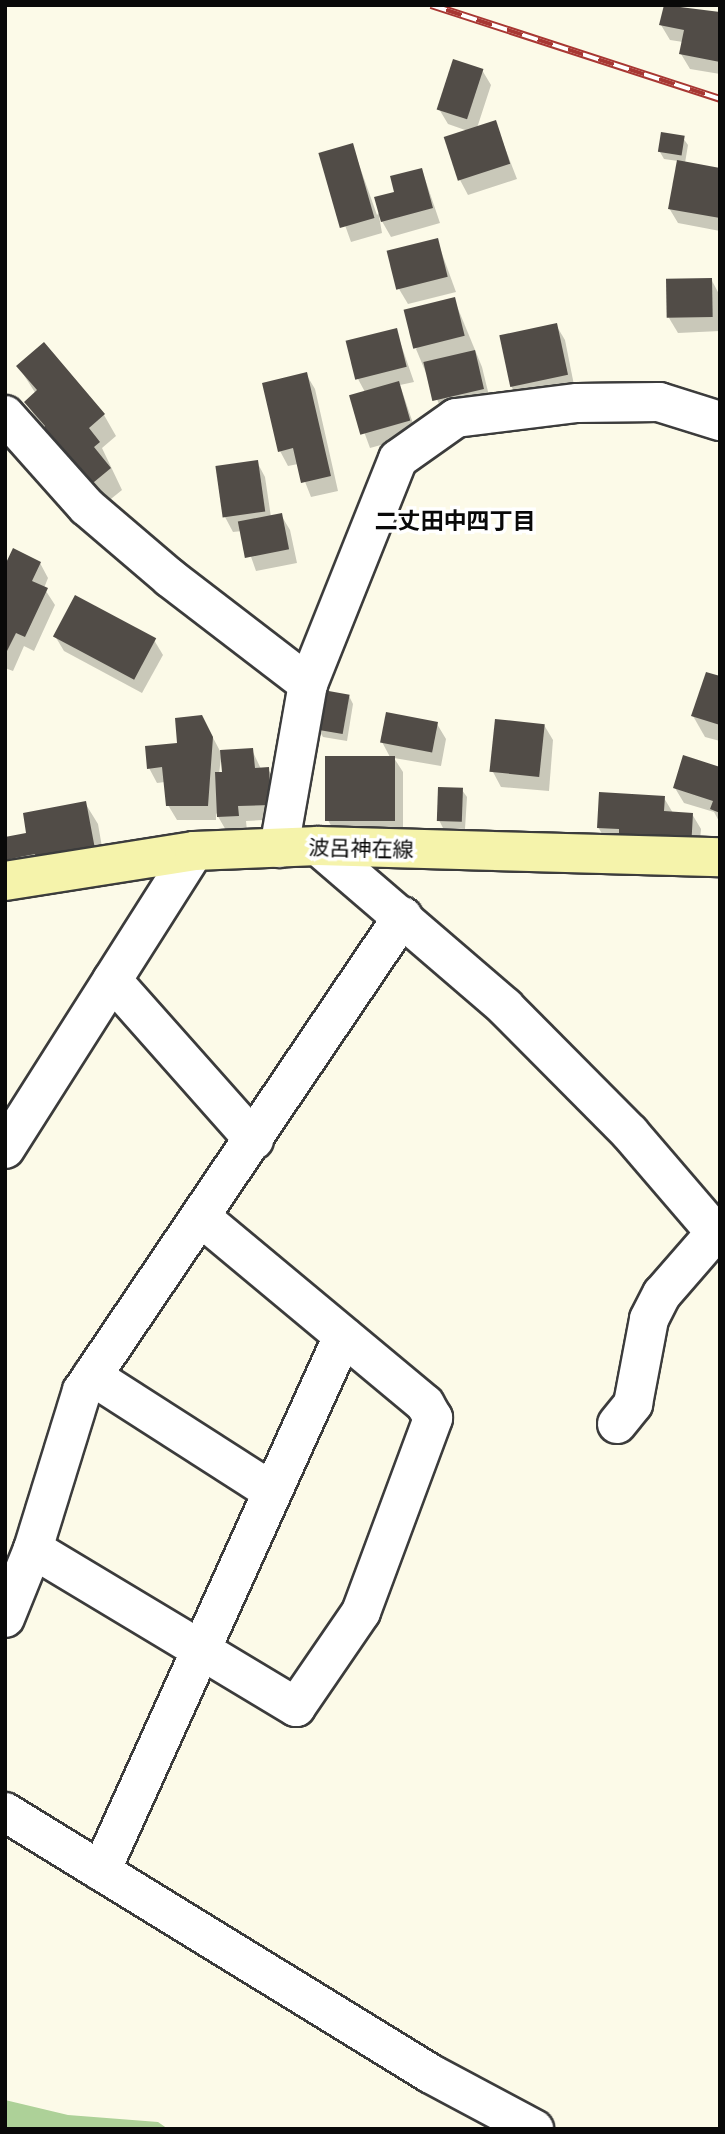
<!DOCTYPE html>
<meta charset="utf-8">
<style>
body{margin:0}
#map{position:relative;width:725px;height:2134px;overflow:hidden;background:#fcfae8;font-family:"IBM Plex Serif","Noto Sans JP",serif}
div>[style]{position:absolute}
.forest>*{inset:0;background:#add198}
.shadow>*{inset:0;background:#0003}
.building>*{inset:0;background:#514c47;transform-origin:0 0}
.roads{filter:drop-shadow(2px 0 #3c3c3c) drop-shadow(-2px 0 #3c3c3c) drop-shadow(0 2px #3c3c3c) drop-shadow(0 -2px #3c3c3c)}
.minor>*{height:38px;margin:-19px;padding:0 19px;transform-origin:19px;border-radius:19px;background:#fff}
.secondary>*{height:38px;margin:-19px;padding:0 19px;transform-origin:19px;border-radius:19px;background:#f5f3ab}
.rail>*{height:8px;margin-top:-4px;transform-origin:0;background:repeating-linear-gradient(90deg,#fff 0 16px,#a83733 0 32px);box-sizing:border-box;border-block:2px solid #a83733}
span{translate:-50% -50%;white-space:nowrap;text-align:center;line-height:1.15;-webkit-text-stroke:7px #fff;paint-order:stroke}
.street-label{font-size:21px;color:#090909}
.neighbourhood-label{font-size:23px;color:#090909;font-weight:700}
.frame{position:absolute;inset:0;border:7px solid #090909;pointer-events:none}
</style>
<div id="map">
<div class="forest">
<i style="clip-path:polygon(5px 2100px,68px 2115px,158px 2122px,168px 2129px,5px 2129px)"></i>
</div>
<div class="shadow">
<i style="clip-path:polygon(665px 5px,720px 14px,720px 74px,690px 69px,681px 54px,683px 42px,670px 40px,661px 25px)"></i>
<i style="clip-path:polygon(482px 70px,491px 85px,477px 128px,495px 122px,517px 179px,468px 195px,460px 180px,468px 131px,448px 124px,439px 109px)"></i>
<i style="clip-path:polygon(683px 138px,688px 145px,685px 163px,720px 170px,720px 231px,678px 223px,669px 208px,678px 161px,664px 159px,660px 152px)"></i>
<i style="clip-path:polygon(352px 145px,377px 215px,422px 170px,440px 223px,391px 237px,379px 216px,382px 233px,351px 242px,320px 155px)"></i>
<i style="clip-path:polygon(437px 240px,456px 292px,408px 304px,399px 289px)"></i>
<i style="clip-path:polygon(711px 279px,719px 294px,720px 331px,678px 333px,669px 318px)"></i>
<i style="clip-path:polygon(454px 299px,482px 367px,491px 404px,444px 416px,416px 349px)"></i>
<i style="clip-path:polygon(556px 325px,565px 340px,575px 390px,520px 401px,511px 386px)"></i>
<i style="clip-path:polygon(396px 330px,414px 382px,400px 385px,417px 435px,370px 448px,351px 396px,365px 392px,358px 379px)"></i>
<i style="clip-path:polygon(18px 366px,104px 415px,116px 436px,102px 448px,122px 490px,101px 507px,39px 423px,26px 402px,36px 394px)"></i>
<i style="clip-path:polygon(306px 374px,315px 389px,338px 491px,311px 497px,298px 464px,288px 466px,280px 451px)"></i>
<i style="clip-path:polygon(257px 462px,265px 477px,271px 517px,281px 515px,290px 530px,297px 563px,256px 571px,242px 531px,233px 532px,225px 517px)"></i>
<i style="clip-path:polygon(40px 563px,48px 578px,44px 588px,55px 605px,34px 651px,24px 646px,13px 671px,5px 668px,5px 569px)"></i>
<i style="clip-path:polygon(55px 636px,154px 640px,163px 655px,142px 693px,64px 651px)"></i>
<i style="clip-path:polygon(720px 678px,720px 741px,705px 737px,693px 716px)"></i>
<i style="clip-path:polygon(349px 696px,353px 704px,347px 741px,323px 737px,319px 730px)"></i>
<i style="clip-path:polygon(437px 724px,446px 739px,441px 766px,394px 758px,403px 772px,403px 835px,336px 835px,328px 820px,390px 757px,382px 742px)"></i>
<i style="clip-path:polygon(544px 725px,553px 740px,549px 791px,501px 787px,493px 772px)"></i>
<i style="clip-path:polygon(evenodd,210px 732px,220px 751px,252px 750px,261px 769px,268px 769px,277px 784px,279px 819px,246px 821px,247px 831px,227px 832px,216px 813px,216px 820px,177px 820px,168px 805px,165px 782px,157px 783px,149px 768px,179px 745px,210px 732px,221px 758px,223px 758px,224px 773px,219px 774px,221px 758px)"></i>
<i style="clip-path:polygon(720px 769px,720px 823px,714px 812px,684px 803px,675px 788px)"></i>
<i style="clip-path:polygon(462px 790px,467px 797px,465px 829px,443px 828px,439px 820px)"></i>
<i style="clip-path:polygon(664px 798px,673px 813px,692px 814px,701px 829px,698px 864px,607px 842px,598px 827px)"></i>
<i style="clip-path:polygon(85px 803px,98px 824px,106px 870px,5px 886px,5px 839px,28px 835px)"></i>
</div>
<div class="building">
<i style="clip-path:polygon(664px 5px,720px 12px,720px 62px,679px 54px,684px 30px,659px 25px)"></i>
<i style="left:453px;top:59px;width:32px;height:53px;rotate:18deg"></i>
<i style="left:496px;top:120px;width:46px;height:55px;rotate:72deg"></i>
<i style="left:661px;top:132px;width:24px;height:20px;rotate:9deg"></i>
<i style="left:353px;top:143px;width:78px;height:36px;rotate:74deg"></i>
<i style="clip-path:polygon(677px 160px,720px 168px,720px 218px,668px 209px)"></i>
<i style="clip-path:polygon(422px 168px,433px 208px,381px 222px,374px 197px,394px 192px,390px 176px)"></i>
<i style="left:438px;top:238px;width:40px;height:53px;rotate:76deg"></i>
<i style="left:712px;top:278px;width:39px;height:46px;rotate:89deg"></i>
<i style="left:455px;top:297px;width:40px;height:53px;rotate:76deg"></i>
<i style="left:557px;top:323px;width:53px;height:59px;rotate:78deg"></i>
<i style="left:397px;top:328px;width:40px;height:53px;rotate:76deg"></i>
<i style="clip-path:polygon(44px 342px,105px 414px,89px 428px,100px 442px,94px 447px,111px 468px,88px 487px,41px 431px,45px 426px,24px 402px,37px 390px,16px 366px)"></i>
<i style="left:475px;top:350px;width:40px;height:53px;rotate:77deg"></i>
<i style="clip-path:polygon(307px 372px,331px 476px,301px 483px,293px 448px,278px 452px,262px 383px)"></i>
<i style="left:399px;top:381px;width:41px;height:52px;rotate:74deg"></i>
<i style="left:258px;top:460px;width:52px;height:43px;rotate:82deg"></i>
<i style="left:282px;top:513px;width:37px;height:45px;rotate:79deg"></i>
<i style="clip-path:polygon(13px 548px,41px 562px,32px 581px,48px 588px,25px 637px,16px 633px,5px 655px,5px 565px)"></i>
<i style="left:75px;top:595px;width:92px;height:47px;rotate:28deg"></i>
<i style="clip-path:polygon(706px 672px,720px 676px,720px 725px,691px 716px)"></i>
<i style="left:323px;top:690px;width:27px;height:40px;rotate:10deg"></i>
<i style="left:386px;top:712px;width:53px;height:31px;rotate:11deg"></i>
<i style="clip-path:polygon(202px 715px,213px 737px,208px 806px,166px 806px,162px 767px,147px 769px,145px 746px,177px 743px,175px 718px)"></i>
<i style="left:495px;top:719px;width:50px;height:53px;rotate:6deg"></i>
<i style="clip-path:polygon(253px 748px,255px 768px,269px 767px,271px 805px,238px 806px,239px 816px,217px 817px,215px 772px,222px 772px,220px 750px)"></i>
<i style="clip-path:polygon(683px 755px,720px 767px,720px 813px,710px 809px,713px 801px,673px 788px)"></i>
<i style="left:325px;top:756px;width:70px;height:65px"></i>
<i style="left:438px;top:787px;width:25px;height:34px;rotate:2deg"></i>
<i style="clip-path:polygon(599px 792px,665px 796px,664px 811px,693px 813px,691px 849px,619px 838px,619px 829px,597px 828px)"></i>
<i style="clip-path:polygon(86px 801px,95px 849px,36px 860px,35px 854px,5px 860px,5px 837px,26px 833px,23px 813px)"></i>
</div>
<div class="roads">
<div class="minor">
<i style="left:5px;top:415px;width:123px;rotate:48.3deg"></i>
<i style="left:87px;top:507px;width:109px;rotate:40.5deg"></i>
<i style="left:170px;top:578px;width:174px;rotate:37.5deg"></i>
<i style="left:318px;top:846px;width:247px;rotate:40.7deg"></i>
<i style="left:505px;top:1007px;width:177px;rotate:45.2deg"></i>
<i style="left:630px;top:1133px;width:138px;rotate:49.4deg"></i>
<i style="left:279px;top:848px;width:167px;rotate:-80deg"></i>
<i style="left:308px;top:684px;width:242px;rotate:-68.2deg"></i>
<i style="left:398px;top:459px;width:71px;rotate:-35.3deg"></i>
<i style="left:456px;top:418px;width:122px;rotate:-7.1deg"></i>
<i style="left:577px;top:403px;width:82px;rotate:-0.7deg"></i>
<i style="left:659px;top:402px;width:64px;rotate:17.3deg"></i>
<i style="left:112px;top:980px;width:214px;rotate:48.4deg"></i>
<i style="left:5px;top:1149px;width:353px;rotate:-57.6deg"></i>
<i style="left:92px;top:1376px;width:213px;rotate:32.7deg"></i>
<i style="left:617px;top:1424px;width:26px;rotate:-51deg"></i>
<i style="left:633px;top:1404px;width:86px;rotate:-79.3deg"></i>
<i style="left:649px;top:1319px;width:28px;rotate:-63deg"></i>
<i style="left:662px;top:1294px;width:81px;rotate:-49deg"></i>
<i style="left:33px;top:1549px;width:307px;rotate:31deg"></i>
<i style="left:296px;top:1707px;width:115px;rotate:-55.6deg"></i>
<i style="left:361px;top:1612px;width:207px;rotate:-69.6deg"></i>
<i style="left:433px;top:1418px;width:16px;rotate:-120deg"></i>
<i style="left:425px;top:1404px;width:290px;rotate:-140.2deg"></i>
<i style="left:5px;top:1618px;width:74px;rotate:-67.9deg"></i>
<i style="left:33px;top:1549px;width:165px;rotate:-72.8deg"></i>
<i style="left:82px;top:1391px;width:573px;rotate:-55.95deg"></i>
<i style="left:5px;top:1812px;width:500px;rotate:31.59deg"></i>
<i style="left:431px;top:2074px;width:117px;rotate:28.1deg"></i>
<i style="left:101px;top:1871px;width:587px;rotate:-65.66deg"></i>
</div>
<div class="secondary">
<i style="left:5px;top:881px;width:191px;rotate:-9deg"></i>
<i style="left:194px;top:851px;width:124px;rotate:-2.3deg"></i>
<i style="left:318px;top:846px;width:402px;rotate:1.6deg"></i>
</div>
</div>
<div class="rail">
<i style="left:431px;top:5px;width:304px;rotate:18deg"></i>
</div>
<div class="street-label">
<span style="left:361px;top:848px;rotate:1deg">波呂神在線</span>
</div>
<div class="neighbourhood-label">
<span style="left:455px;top:520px">二丈田中四丁目</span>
</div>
<div class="frame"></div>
</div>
